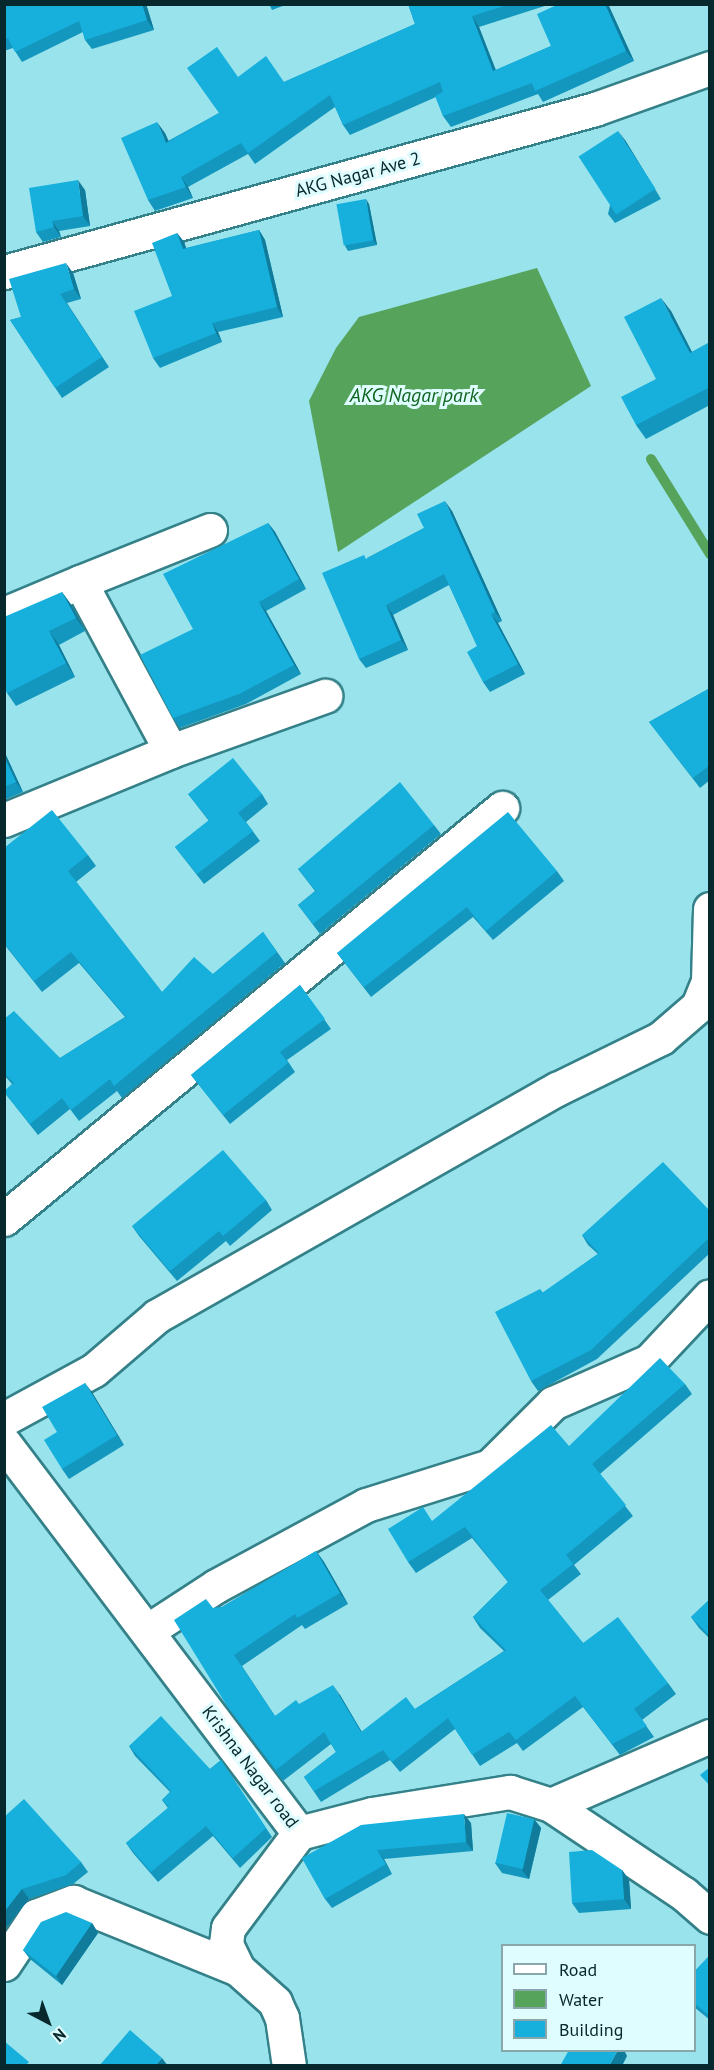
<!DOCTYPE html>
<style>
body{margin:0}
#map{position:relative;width:714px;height:2070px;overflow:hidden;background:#98e3ec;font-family:"PT Sans",sans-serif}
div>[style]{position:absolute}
.water>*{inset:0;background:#56a45c}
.stream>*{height:10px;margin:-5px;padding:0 5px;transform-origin:5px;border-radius:5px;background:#56a45c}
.roads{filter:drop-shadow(2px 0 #348189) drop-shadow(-2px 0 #348189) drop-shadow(0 2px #348189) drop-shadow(0 -2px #348189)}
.minor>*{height:33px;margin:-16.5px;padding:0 16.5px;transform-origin:16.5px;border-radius:16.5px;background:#fff}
.wall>*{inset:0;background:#1497be}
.shaded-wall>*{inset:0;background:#107b9b}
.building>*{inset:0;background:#17b0dd;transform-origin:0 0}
span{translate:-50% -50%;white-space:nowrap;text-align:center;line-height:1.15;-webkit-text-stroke:6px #dffcff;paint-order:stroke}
.street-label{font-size:18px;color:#07282c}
.water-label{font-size:20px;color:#116520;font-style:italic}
.frame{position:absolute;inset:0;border:6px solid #07282c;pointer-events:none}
.legend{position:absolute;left:501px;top:1944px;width:195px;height:108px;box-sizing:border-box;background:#dffcff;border:2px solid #89a7ab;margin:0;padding:8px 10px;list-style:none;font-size:18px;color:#07282c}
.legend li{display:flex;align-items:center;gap:12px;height:30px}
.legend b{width:30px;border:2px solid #89a7ab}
.north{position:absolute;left:18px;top:1992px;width:60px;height:60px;-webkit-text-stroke:4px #dffcff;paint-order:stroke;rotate:139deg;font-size:16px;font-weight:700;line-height:24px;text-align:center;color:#07282c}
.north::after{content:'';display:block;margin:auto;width:21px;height:27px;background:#07282c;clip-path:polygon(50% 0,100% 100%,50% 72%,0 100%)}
</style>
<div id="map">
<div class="water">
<i style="clip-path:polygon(537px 268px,591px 386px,338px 552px,309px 401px,336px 348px,359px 317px)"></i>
</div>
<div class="stream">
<i style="left:651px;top:459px;width:112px;rotate:58.2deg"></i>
</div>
<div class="roads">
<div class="minor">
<i style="left:4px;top:272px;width:613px;rotate:-15.42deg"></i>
<i style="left:595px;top:109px;width:122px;rotate:-19.6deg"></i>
<i style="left:4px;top:614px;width:82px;rotate:-22.8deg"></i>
<i style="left:171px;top:751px;width:192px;rotate:-118.3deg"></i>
<i style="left:80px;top:582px;width:140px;rotate:-21.8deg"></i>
<i style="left:4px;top:820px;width:181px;rotate:-22.4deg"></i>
<i style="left:171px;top:751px;width:164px;rotate:-19.7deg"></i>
<i style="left:4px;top:1219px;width:646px;rotate:-39.53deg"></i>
<i style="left:4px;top:1419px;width:102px;rotate:-28.6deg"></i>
<i style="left:94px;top:1370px;width:83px;rotate:-40.6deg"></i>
<i style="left:157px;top:1316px;width:460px;rotate:-29.6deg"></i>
<i style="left:557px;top:1089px;width:116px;rotate:-26.1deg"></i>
<i style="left:661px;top:1038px;width:49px;rotate:-40.9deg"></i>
<i style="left:698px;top:1006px;width:27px;rotate:-68deg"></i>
<i style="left:708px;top:981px;width:72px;rotate:-88.4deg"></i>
<i style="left:4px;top:1443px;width:489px;rotate:52.9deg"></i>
<i style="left:299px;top:1833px;width:75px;rotate:-14.6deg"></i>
<i style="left:372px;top:1814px;width:140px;rotate:-9.1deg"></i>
<i style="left:510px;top:1792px;width:43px;rotate:17.6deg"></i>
<i style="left:551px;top:1805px;width:173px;rotate:-23.5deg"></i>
<i style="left:147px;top:1631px;width:82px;rotate:-33.1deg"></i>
<i style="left:216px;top:1586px;width:170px;rotate:-28.4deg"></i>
<i style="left:366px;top:1505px;width:130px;rotate:-17.5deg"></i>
<i style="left:490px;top:1466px;width:89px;rotate:-45deg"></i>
<i style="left:553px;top:1403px;width:105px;rotate:-23.6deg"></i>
<i style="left:649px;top:1361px;width:89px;rotate:-46.8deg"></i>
<i style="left:551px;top:1805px;width:160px;rotate:33.8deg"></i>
<i style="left:684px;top:1894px;width:35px;rotate:41deg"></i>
<i style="left:4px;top:1964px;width:58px;rotate:-56.3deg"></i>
<i style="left:36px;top:1916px;width:40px;rotate:-21deg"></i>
<i style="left:73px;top:1902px;width:178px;rotate:22.1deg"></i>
<i style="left:289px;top:2066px;width:49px;rotate:-98.3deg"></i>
<i style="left:282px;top:2018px;width:17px;rotate:-114deg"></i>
<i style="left:275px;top:2002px;width:50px;rotate:-138.3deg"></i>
<i style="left:238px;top:1969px;width:28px;rotate:-116deg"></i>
<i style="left:226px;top:1944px;width:16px;rotate:-83deg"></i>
<i style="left:228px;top:1928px;width:119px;rotate:-53.2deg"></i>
</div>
</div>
<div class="wall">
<i style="clip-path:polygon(4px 4px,146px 4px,154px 30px,92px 49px,85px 40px,83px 32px,22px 62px,13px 48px,4px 51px)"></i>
<i style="clip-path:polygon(269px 4px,288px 4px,272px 10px)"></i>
<i style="clip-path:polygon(408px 4px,551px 4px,479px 27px,496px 70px,551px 46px,559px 4px,608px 4px,634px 61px,543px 102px,538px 94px,451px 127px,443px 116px,436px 97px,350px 135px,343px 125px,335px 107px,255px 164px,248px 154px,188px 187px,193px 198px,155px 211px,148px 200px,165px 133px,168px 141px,219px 113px,238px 77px,284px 82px,415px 24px)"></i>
<i style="clip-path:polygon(625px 140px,661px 199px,615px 223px,608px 214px)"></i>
<i style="clip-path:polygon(85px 190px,90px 226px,59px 231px,61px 237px,43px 242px,36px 232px)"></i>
<i style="clip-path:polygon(369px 204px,377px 245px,348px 251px,345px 246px)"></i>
<i style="clip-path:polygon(259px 230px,265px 240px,283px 317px,218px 332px,222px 342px,160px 368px,153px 358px,172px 296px,177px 233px,184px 242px,186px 248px)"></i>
<i style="clip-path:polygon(73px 273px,81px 299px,67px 303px,109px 367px,62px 398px,10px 320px,21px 317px)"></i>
<i style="clip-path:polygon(671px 311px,692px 352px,710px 342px,710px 405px,646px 439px,636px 425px,656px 379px)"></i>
<i style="clip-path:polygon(452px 511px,502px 621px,498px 623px,525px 674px,490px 692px,483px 682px,477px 646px,449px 585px,393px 615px,408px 650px,366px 668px,359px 659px,367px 558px,424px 528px)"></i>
<i style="clip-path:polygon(268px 523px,275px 532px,306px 589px,266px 611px,301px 674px,246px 704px,180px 728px,173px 718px,193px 629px)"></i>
<i style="clip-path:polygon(62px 592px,72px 606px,85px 631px,59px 645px,75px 677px,16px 706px,7px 693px)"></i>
<i style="clip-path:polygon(710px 688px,710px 780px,700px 788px,649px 722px)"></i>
<i style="clip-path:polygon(4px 751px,23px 792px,4px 800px)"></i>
<i style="clip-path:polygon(188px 794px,262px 794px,268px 804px,246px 822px,260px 841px,204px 884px,175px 847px,209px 821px)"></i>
<i style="clip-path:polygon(434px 825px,441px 834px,320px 934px,298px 905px,315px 891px,298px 869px)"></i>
<i style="clip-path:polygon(4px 848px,88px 855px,96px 866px,76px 882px,162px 992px,213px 974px,263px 932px,285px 963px,122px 1098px,117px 1091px,79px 1121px,70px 1109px,38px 1135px,4px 1092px,12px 1084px,4px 1075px,4px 1019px,60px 1058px,125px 1017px,79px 963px,42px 992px,4px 944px)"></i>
<i style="clip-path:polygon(557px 871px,564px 881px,493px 940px,473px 917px,371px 997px,337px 953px)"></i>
<i style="clip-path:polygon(300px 985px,331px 1029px,287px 1060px,295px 1072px,230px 1124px,191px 1075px)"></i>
<i style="clip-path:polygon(266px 1200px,272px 1210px,230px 1246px,226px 1241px,177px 1281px,139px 1236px,132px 1226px)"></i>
<i style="clip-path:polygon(710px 1211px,710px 1253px,597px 1359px,538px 1391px,531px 1381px,540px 1289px,543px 1293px,598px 1254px,588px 1245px,582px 1235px)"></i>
<i style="clip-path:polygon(85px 1383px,124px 1445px,69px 1479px,62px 1469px,57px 1432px)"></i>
<i style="clip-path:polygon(685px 1384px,692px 1394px,600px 1474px,633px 1516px,574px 1565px,581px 1574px,548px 1600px,583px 1643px,668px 1683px,676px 1694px,642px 1720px,654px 1737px,620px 1755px,583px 1707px,523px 1751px,517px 1743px,480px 1766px,455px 1729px,400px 1772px,390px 1760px,321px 1802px,304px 1777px,336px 1752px,331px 1744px,283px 1781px,227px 1706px,213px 1608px,222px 1607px,316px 1551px,324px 1562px,348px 1604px,305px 1629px,302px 1625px,242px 1666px,275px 1716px,299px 1704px,340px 1695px,362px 1732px,415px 1709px,504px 1651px,480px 1628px,473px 1617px,508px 1582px,472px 1538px,416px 1573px,408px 1562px,433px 1521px)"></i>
<i style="clip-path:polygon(710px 1599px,710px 1639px,699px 1628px,691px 1617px)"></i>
<i style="clip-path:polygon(129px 1746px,210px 1769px,221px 1760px,272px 1837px,240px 1868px,213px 1836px,158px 1882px,133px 1853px,126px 1843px,168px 1808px,162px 1800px,170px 1792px,135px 1756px)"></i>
<i style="clip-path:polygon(4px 1817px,81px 1862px,88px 1872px,73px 1884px,29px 1899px,4px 1930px)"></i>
<i style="clip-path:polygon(534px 1819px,541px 1828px,529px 1879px,502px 1873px,495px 1863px)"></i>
<i style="clip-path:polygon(471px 1823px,473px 1851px,384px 1859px,392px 1874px,332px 1908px,325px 1899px,302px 1858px)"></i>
<i style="clip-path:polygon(622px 1870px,629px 1880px,631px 1909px,579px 1913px,572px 1903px)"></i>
<i style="clip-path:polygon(92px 1923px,98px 1933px,62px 1985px,30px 1959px,23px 1950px)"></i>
<i style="clip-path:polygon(710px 1955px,710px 2020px,694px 2007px,694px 1972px)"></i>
</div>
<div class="shaded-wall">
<i style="clip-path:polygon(142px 4px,146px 4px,154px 30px,147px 20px)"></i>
<i style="clip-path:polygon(605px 4px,608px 4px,634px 61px,626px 51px)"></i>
<i style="clip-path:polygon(472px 16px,479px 27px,500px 82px,493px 71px)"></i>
<i style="clip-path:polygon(157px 122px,165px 133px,174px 153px,166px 143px)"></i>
<i style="clip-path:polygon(618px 131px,625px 140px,661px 199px,655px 189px)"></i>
<i style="clip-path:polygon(181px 177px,188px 187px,193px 198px,186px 187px)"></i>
<i style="clip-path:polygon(78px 180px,85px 190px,90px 226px,83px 216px)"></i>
<i style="clip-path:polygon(366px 199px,369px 204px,377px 245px,373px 240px)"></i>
<i style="clip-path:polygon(52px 221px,59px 231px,61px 237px,54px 227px)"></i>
<i style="clip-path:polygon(259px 230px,265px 240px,283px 317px,277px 307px)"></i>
<i style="clip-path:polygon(177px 233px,184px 242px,190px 259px,183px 249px)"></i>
<i style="clip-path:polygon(66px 263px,73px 273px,81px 299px,74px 289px)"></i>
<i style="clip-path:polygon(661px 298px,671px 311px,699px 366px,690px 353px)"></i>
<i style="clip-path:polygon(212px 323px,218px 332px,222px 342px,216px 333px)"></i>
<i style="clip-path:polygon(445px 501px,452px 511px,502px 621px,495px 612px)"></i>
<i style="clip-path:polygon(268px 523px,275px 532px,306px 589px,299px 579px)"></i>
<i style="clip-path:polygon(62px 592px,72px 606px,85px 631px,76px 618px)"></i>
<i style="clip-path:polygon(259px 602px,266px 611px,301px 674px,294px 665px)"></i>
<i style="clip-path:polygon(386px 605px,393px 615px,408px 650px,401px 640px)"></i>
<i style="clip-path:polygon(491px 614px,498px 623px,525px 674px,518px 664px)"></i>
<i style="clip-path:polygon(49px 631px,59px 645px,75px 677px,66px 663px)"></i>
<i style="clip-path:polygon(4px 751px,23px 792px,16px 782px,4px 756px)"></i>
<i style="clip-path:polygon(85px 1383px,92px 1392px,124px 1445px,117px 1435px)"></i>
<i style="clip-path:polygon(316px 1551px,324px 1562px,348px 1604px,340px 1593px)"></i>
<i style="clip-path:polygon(333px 1685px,340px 1695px,368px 1743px,361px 1732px)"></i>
<i style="clip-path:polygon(464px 1814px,471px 1823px,473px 1851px,466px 1842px)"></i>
<i style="clip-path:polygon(534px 1819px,541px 1828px,529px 1879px,522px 1870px)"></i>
<i style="clip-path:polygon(377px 1850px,384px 1859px,392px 1874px,386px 1864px)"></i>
<i style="clip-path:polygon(622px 1870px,629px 1880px,631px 1909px,624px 1899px)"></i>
<i style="clip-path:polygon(22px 1889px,29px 1899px,4px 1930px,4px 1912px)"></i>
<i style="clip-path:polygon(92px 1923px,98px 1933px,62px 1985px,56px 1976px)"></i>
<i style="clip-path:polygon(618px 2050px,624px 2050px,627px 2056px,622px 2066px,609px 2066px)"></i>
<i style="clip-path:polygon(162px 2058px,168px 2066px,155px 2066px)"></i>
</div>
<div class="building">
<i style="clip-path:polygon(4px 4px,142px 4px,147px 20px,85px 40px,79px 21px,15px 52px,8px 38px,4px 39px)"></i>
<i style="clip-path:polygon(408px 4px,510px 4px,472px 16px,493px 71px,551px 46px,537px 14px,559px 4px,605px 4px,626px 51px,535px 91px,532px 83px,443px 116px,435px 96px,443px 92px,440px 82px,343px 125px,330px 95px,248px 153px,241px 143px,181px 177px,186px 187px,148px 200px,121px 138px,157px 122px,166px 143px,219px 113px,187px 68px,217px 47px,238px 77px,266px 56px,284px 82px,415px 24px)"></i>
<i style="left:618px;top:131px;width:69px;height:47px;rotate:57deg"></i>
<i style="clip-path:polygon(78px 180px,83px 216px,52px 221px,54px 227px,36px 232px,29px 188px)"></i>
<i style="left:366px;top:199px;width:42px;height:30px;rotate:80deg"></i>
<i style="clip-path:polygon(259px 230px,277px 307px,212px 323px,216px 333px,153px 358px,134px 311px,172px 296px,152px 243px,177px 233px,183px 249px)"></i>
<i style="clip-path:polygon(66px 263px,74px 289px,60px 294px,102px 357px,55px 388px,10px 320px,21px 317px,9px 279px)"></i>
<i style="clip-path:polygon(661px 298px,690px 353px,710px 342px,710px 387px,636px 425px,621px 397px,656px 379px,624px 317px)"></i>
<i style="clip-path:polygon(445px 501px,495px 612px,491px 614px,518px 664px,483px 682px,467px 652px,477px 646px,444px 574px,386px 605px,401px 640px,359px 659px,322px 573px,364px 555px,366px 559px,424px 528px,417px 514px)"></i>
<i style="clip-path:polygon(268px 523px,299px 579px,259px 602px,294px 665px,239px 694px,173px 718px,140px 655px,193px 629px,163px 574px)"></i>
<i style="clip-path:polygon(62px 592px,76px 618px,49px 631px,66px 663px,7px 693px,4px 688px,4px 617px)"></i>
<i style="clip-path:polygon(710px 688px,710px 765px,693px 778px,649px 722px)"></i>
<i style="clip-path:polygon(4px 756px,16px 782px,4px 787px)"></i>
<i style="clip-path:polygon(233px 758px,262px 794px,238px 813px,253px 831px,197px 874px,175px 847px,209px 820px,188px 794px)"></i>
<i style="clip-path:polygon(400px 782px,434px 825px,313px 924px,298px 905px,316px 891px,298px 869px)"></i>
<i style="clip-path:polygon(52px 810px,88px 855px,68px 871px,162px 992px,194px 957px,213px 974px,263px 932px,277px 952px,114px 1086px,110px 1079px,71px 1110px,62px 1098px,30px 1124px,4px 1092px,4px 1091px,14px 1083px,4px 1073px,4px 1019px,14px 1011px,60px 1058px,126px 1017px,71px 952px,34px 981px,4px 943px,4px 848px)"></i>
<i style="clip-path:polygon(508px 812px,557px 871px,486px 931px,467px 907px,364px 987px,337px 953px)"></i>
<i style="clip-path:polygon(300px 985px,325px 1019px,280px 1052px,288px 1063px,223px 1115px,191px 1075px)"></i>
<i style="clip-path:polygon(223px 1150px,266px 1200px,223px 1236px,219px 1231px,170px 1271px,132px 1226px)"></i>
<i style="clip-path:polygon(663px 1162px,710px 1211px,710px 1237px,591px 1350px,531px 1381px,495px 1312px,540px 1289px,542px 1293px,599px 1253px,582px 1235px)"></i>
<i style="clip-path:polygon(660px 1358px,685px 1384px,592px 1464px,626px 1505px,566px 1555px,573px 1564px,540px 1590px,583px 1643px,618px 1617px,668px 1683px,634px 1709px,647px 1726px,612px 1744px,575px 1696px,516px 1740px,509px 1732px,472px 1755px,448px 1718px,392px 1762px,383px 1750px,314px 1791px,304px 1777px,336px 1752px,324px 1732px,276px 1770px,227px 1706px,174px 1620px,206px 1599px,213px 1608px,222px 1607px,316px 1551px,340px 1593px,297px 1618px,295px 1614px,234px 1655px,275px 1716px,296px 1700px,299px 1704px,333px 1685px,361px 1732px,406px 1697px,415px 1709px,506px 1650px,473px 1617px,508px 1582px,465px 1527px,408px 1562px,388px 1529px,423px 1507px,432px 1521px,551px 1425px,569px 1446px)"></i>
<i style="clip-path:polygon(85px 1383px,117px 1435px,62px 1469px,44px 1440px,57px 1432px,42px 1407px)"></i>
<i style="clip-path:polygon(710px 1599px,710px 1636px,691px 1617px)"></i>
<i style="clip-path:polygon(161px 1716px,210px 1769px,221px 1760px,266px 1828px,233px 1858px,206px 1826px,151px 1872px,126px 1843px,169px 1807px,162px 1800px,171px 1791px,129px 1746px)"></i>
<i style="clip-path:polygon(710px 1767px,710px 1786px,700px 1775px)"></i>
<i style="clip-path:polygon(24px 1799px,81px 1862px,66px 1875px,22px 1889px,4px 1912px,4px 1817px)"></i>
<i style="left:507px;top:1813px;width:28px;height:51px;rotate:13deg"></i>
<i style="clip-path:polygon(464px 1814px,466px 1842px,377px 1850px,386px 1864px,325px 1899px,302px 1858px,361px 1825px)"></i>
<i style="clip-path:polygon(592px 1850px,622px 1870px,624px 1899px,572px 1903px,569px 1852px)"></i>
<i style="clip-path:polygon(66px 1912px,92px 1923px,56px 1976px,23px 1950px,41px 1922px)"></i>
<i style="clip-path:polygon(710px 1955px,710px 2016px,694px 2003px,694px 1972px)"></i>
<i style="clip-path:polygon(130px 2030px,162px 2058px,155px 2066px,99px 2066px)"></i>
<i style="clip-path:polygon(4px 2041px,29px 2062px,25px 2066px,4px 2066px)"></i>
<i style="clip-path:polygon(569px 2050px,618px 2050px,609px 2066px,560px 2066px)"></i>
</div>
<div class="street-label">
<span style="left:358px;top:175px;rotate:-15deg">AKG Nagar Ave 2</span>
<span style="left:250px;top:1767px;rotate:53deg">Krishna Nagar road</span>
</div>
<div class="water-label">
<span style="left:414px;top:395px">AKG Nagar park</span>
</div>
<div class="frame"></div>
<ul class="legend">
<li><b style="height:8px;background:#fff"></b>Road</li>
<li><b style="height:16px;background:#56a45c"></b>Water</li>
<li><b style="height:16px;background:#17b0dd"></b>Building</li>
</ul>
<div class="north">N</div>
</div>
